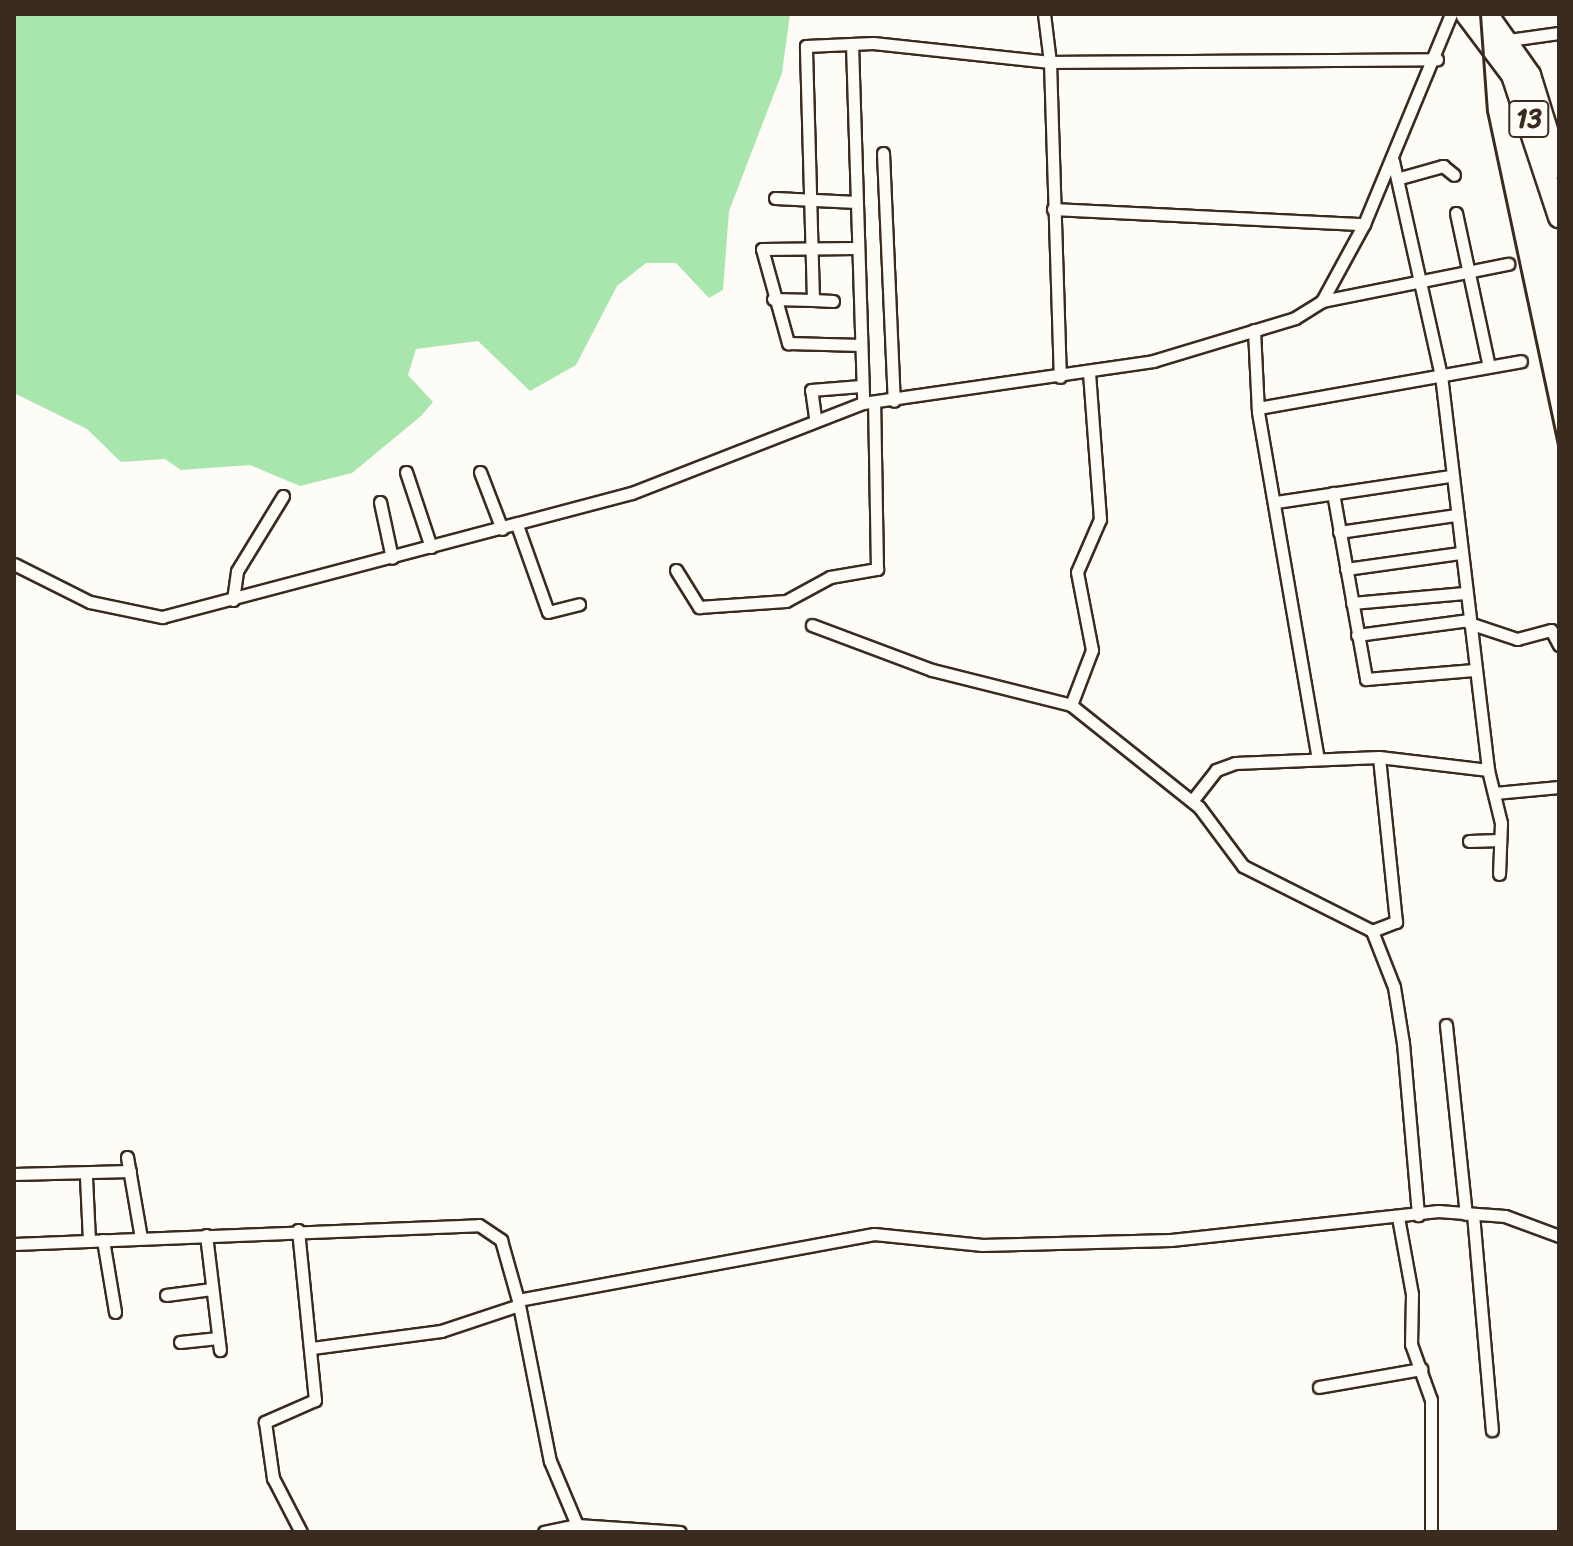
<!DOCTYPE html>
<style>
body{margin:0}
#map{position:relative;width:1573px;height:1546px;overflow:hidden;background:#fdfcf7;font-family:Sriracha,sans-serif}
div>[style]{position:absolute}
.green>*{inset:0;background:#a9e6ad}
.roads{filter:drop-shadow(2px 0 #3b2a1e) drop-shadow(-2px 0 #3b2a1e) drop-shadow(0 2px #3b2a1e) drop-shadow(0 -2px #3b2a1e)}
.street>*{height:11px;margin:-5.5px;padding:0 5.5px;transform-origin:5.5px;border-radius:5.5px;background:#fdfcf7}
.highway>*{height:20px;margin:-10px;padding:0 10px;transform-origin:10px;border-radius:10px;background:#fdfcf7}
.rail>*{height:3px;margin:-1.5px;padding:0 1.5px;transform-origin:1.5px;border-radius:1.5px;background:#3b2a1e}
span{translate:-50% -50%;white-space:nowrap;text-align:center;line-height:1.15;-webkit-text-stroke:7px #fdfcf7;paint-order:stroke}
.shield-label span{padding:2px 6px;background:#fdfcf7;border:2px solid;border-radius:6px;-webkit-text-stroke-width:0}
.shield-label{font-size:26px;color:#3b2a1e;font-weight:700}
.frame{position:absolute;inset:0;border:16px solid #3b2a1e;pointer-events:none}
</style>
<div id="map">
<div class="green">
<i style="clip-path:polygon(14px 14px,790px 14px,782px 73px,729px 211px,723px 290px,709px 298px,676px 263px,646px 263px,617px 286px,576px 365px,530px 391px,478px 341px,416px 349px,408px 375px,433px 402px,421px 416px,352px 473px,300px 486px,250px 465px,181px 470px,165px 459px,121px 462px,87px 429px,14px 393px)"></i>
</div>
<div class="roads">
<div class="street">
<i style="left:1044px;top:14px;width:48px;rotate:82.9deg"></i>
<i style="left:1050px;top:62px;width:387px;rotate:-0.4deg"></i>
<i style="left:1509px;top:40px;width:50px;rotate:-8deg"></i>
<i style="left:852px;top:44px;width:359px;rotate:88.2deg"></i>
<i style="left:883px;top:153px;width:248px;rotate:87.5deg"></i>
<i style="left:1393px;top:161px;width:219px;rotate:77.4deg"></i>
<i style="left:1441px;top:375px;width:398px;rotate:83.2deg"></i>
<i style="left:1400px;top:178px;width:45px;rotate:-15.6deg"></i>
<i style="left:1443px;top:166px;width:14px;rotate:39deg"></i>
<i style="left:775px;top:198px;width:81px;rotate:2.8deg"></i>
<i style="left:1053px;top:209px;width:311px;rotate:2.8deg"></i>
<i style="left:1456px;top:213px;width:157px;rotate:77.9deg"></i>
<i style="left:856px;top:248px;width:94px;rotate:179.4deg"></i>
<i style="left:762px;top:249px;width:98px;rotate:74.5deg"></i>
<i style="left:788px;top:343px;width:73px;rotate:1.6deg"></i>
<i style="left:773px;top:299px;width:40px;rotate:1.4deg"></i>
<i style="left:813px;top:300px;width:254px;rotate:-91.6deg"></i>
<i style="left:806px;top:46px;width:67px;rotate:-2.6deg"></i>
<i style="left:873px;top:43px;width:178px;rotate:6.1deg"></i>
<i style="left:1050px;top:62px;width:315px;rotate:88.2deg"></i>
<i style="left:813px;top:300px;width:20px;rotate:3deg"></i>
<i style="left:1322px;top:301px;width:190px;rotate:-11.3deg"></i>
<i style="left:1254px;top:330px;width:82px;rotate:87.2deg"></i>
<i style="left:1258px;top:412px;width:352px;rotate:80.2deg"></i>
<i style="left:1258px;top:408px;width:267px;rotate:-10.1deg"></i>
<i style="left:815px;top:417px;width:27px;rotate:-98deg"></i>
<i style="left:811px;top:390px;width:50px;rotate:-4.6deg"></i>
<i style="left:406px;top:472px;width:79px;rotate:71.6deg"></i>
<i style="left:480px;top:472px;width:61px;rotate:68.9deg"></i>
<i style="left:1333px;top:493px;width:189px;rotate:79.9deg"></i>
<i style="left:1366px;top:679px;width:108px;rotate:-4.8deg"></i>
<i style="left:380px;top:502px;width:57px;rotate:77.9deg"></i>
<i style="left:1276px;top:502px;width:175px;rotate:-8.5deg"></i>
<i style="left:517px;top:525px;width:92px;rotate:70.4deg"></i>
<i style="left:548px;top:612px;width:32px;rotate:-14deg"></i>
<i style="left:1339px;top:532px;width:117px;rotate:-8.3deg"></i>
<i style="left:14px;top:564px;width:85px;rotate:26.6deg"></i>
<i style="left:90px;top:602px;width:74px;rotate:11.8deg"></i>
<i style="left:162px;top:617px;width:486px;rotate:-14.8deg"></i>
<i style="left:632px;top:493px;width:248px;rotate:-21.3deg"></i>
<i style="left:863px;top:403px;width:293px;rotate:-8.2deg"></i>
<i style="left:1153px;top:361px;width:148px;rotate:-16.8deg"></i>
<i style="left:1295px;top:318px;width:32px;rotate:-32deg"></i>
<i style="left:1322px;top:301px;width:88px;rotate:-61.4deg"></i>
<i style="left:1364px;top:224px;width:227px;rotate:-67.5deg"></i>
<i style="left:1346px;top:569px;width:115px;rotate:-8deg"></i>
<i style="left:676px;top:570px;width:44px;rotate:58.1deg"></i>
<i style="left:699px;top:607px;width:87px;rotate:-3.9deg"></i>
<i style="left:786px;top:601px;width:50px;rotate:-28.6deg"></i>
<i style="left:830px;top:577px;width:48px;rotate:-9.7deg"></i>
<i style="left:877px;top:569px;width:167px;rotate:-91deg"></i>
<i style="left:233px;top:600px;width:29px;rotate:-82deg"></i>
<i style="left:237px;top:571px;width:88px;rotate:-58.5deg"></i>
<i style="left:1352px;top:603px;width:113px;rotate:-5.1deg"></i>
<i style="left:1469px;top:623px;width:51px;rotate:18.4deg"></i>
<i style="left:1517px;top:639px;width:35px;rotate:-15deg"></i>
<i style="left:1551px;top:630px;width:17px;rotate:62deg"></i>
<i style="left:812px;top:625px;width:128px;rotate:20.6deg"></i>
<i style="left:932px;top:670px;width:143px;rotate:14.1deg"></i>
<i style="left:1071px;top:705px;width:164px;rotate:38.6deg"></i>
<i style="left:1199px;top:807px;width:74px;rotate:53.3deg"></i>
<i style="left:1243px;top:866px;width:144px;rotate:26.7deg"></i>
<i style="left:1372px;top:931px;width:26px;rotate:-21deg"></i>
<i style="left:1396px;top:922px;width:166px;rotate:-95.9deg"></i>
<i style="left:1357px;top:635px;width:113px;rotate:-7.6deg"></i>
<i style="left:1071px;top:705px;width:59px;rotate:-69.1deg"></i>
<i style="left:1092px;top:650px;width:79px;rotate:-100.9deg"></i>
<i style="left:1077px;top:572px;width:58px;rotate:-66.5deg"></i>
<i style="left:1100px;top:519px;width:146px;rotate:-94.3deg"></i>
<i style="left:1495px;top:793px;width:64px;rotate:-5.4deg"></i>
<i style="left:1192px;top:801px;width:39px;rotate:-52deg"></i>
<i style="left:1216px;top:770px;width:20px;rotate:-20deg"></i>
<i style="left:1235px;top:763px;width:144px;rotate:-2.4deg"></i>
<i style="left:1379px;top:757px;width:110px;rotate:6.8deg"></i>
<i style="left:1488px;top:770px;width:55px;rotate:76.2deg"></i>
<i style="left:1501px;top:823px;width:51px;rotate:92.2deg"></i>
<i style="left:1469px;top:841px;width:31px;rotate:-2deg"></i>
<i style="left:1372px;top:931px;width:60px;rotate:68.6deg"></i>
<i style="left:1394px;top:987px;width:57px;rotate:80.9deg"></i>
<i style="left:1403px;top:1043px;width:173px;rotate:85deg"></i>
<i style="left:1446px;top:1025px;width:190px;rotate:84deg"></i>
<i style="left:127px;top:1157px;width:82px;rotate:80.2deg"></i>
<i style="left:14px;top:1174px;width:116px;rotate:-1.5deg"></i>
<i style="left:86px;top:1177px;width:64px;rotate:87.3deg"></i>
<i style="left:1473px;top:1214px;width:217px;rotate:85deg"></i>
<i style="left:1398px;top:1217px;width:78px;rotate:79.7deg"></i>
<i style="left:1412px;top:1294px;width:50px;rotate:91.1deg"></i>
<i style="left:1411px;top:1344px;width:59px;rotate:70.3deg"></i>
<i style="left:1431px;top:1400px;width:132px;rotate:90deg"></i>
<i style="left:298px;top:1230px;width:171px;rotate:84.3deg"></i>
<i style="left:315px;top:1400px;width:55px;rotate:156.3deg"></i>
<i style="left:265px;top:1422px;width:57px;rotate:81.9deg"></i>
<i style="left:273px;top:1478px;width:61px;rotate:62.6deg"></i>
<i style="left:206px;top:1235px;width:116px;rotate:83.1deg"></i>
<i style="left:103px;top:1240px;width:73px;rotate:80.5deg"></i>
<i style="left:14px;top:1244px;width:465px;rotate:-2.3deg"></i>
<i style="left:479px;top:1225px;width:27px;rotate:34deg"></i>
<i style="left:501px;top:1240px;width:62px;rotate:74.2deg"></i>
<i style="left:518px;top:1300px;width:362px;rotate:-10.5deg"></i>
<i style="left:874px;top:1234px;width:109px;rotate:5.8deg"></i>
<i style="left:982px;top:1245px;width:189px;rotate:-1.5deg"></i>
<i style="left:1171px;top:1240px;width:269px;rotate:-6.2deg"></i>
<i style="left:1438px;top:1211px;width:67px;rotate:4.3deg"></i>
<i style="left:1505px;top:1216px;width:58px;rotate:20.3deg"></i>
<i style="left:166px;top:1295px;width:46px;rotate:-7.4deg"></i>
<i style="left:518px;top:1300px;width:164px;rotate:78.8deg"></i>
<i style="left:550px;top:1461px;width:69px;rotate:67.1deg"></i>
<i style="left:577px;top:1525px;width:103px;rotate:3.9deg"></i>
<i style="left:180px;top:1342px;width:38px;rotate:-6deg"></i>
<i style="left:312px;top:1348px;width:130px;rotate:-7.5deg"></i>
<i style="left:441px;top:1331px;width:82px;rotate:-18.4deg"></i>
<i style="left:1319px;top:1387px;width:104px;rotate:-10deg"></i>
<i style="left:544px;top:1532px;width:34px;rotate:-12deg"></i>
</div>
<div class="highway">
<i style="left:1466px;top:14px;width:76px;rotate:53deg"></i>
<i style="left:1512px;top:75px;width:150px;rotate:71.7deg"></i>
<i style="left:1487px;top:14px;width:75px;rotate:54.8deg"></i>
<i style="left:1530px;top:75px;width:97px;rotate:72.7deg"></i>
</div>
</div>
<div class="rail">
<i style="left:1480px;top:14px;width:97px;rotate:85.9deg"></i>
<i style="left:1487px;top:111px;width:348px;rotate:78deg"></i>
</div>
<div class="shield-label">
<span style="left:1529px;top:119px">13</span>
</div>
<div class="frame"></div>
</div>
